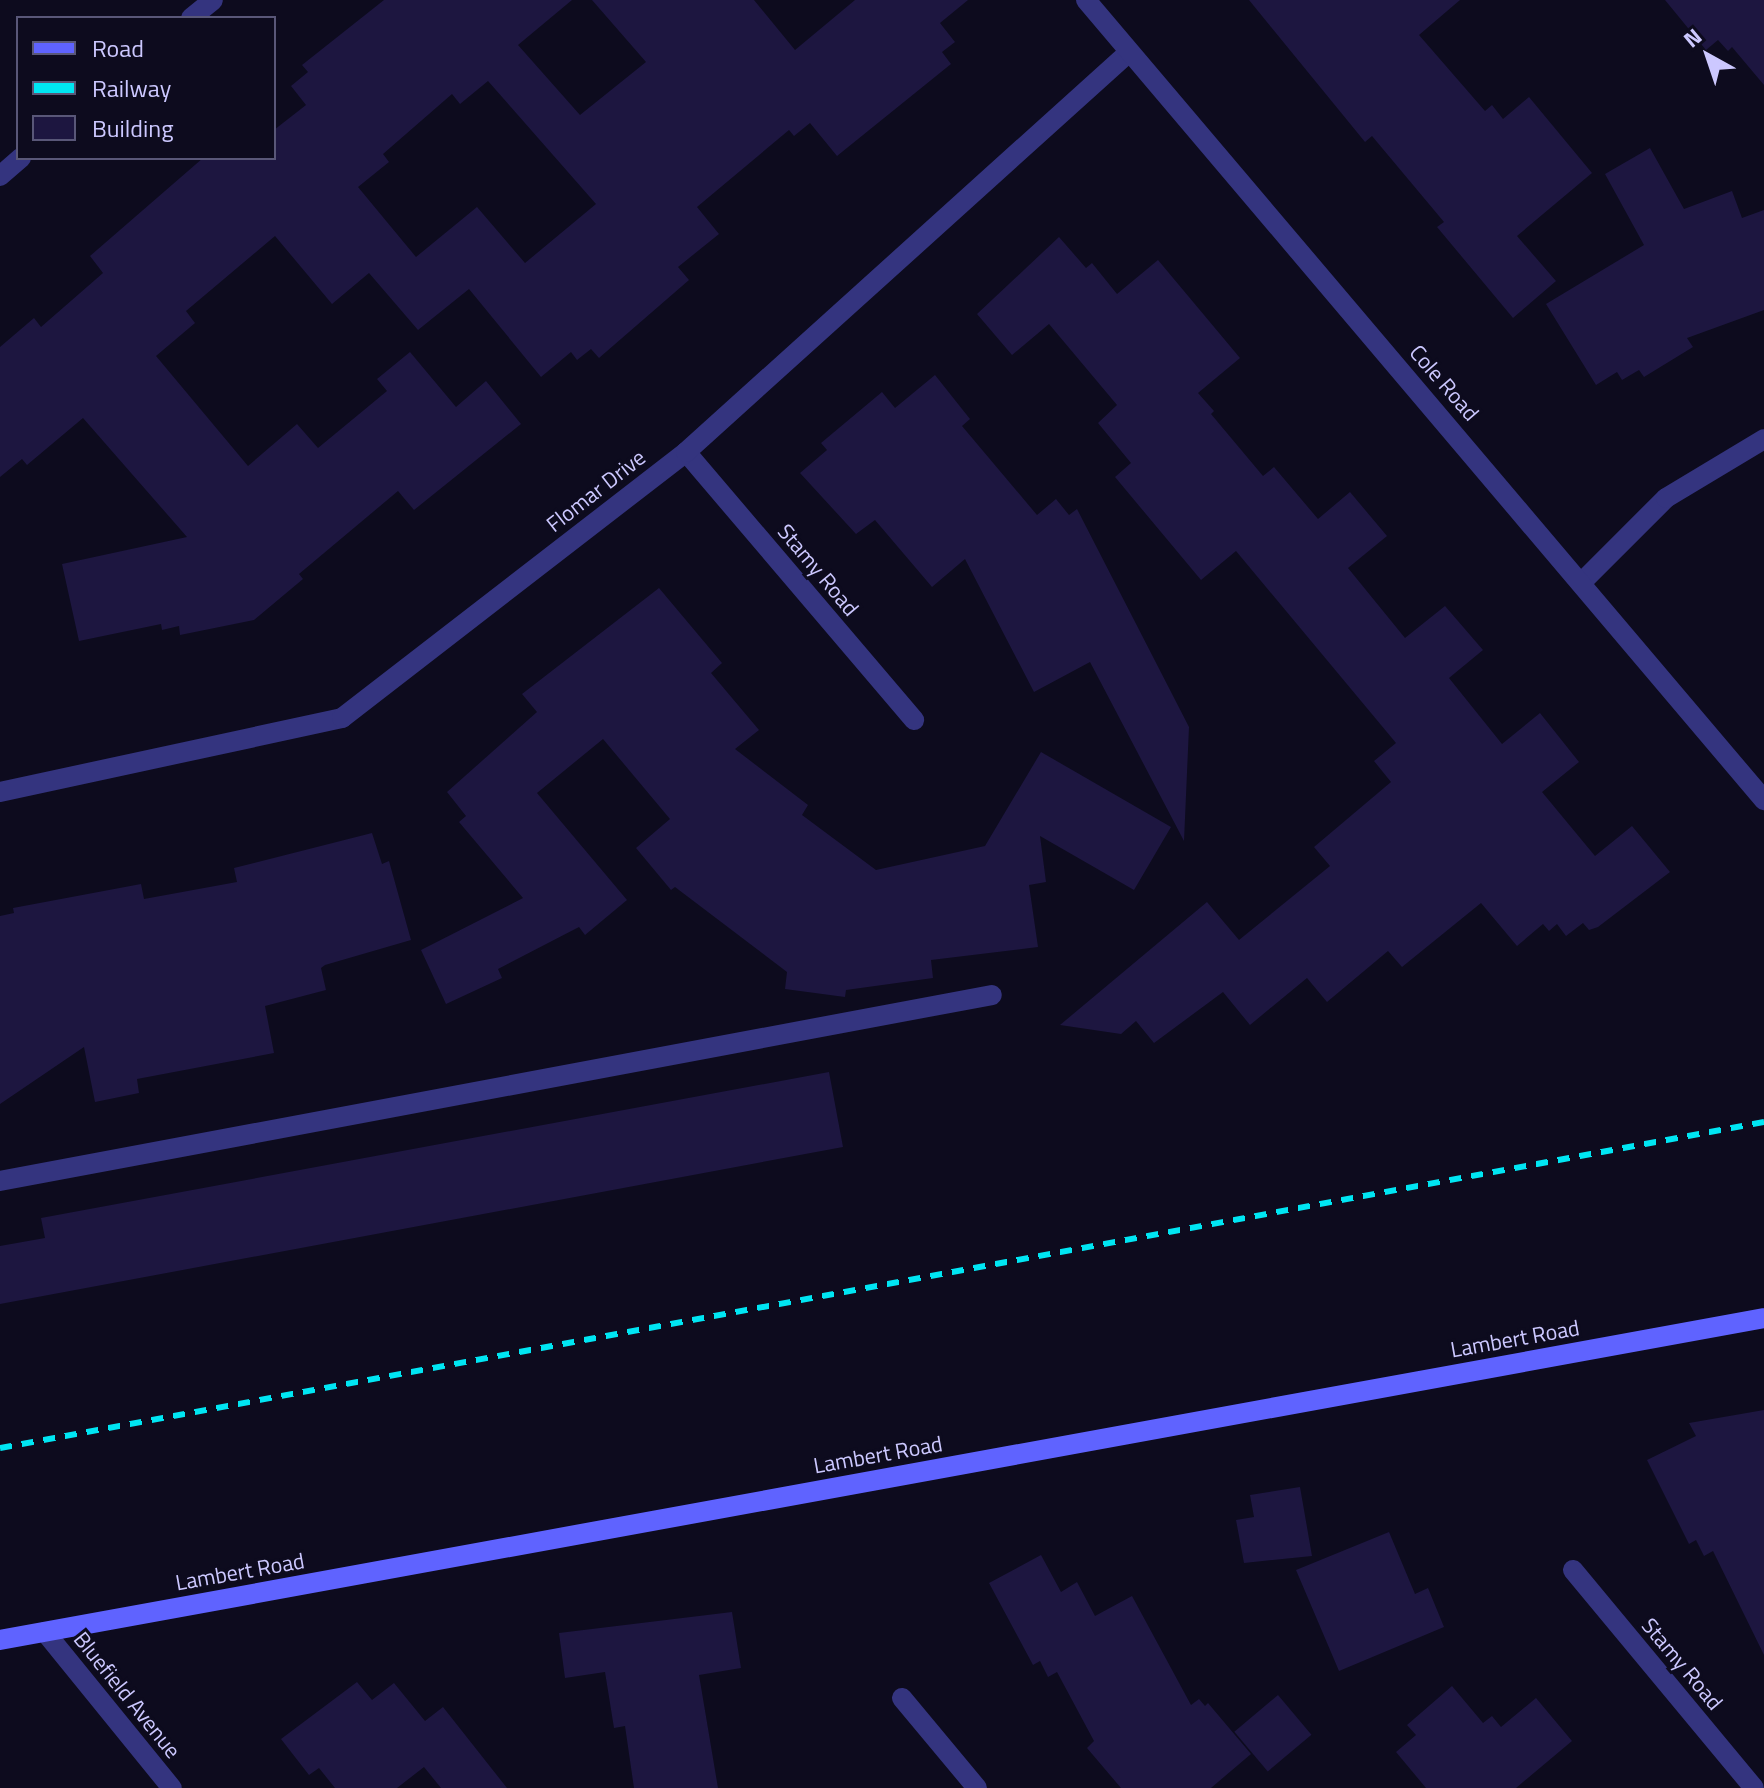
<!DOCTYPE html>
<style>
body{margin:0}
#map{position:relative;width:1764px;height:1788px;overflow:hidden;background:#0d0b1e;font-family:"Titillium Web",sans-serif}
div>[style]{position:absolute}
.building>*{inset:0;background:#1d1640;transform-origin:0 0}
.service>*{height:20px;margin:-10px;padding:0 10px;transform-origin:10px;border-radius:10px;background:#34347f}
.minor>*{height:20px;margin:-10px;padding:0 10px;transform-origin:10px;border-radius:10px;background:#34347f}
.tertiary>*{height:20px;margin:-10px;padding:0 10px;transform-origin:10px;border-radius:10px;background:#34347f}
.secondary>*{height:20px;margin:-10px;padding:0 10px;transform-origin:10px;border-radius:10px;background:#5f63ff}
.rail>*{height:6px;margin-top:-3px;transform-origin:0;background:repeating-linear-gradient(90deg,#00e6f3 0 12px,transparent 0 22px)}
span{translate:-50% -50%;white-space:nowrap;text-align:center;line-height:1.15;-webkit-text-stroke:6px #0d0b1e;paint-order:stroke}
.street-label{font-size:22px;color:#ccc8ff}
.legend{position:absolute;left:16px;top:16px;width:260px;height:144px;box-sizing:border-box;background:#0d0b1e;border:2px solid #595778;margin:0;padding:10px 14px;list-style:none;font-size:24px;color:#ccc8ff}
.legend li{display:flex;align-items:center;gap:16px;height:40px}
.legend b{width:40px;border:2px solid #595778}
.north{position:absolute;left:1668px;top:16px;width:80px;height:80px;-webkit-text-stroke:6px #0d0b1e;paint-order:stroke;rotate:320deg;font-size:22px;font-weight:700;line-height:32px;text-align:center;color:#ccc8ff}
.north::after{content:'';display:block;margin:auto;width:28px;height:36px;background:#ccc8ff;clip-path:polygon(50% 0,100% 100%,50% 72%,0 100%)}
</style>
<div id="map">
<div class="building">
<i style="clip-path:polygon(evenodd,384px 0,572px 0,518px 45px,580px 115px,646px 62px,592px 0,754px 0,795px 50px,855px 0,968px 0,940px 23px,955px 42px,942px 52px,951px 64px,837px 156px,810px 123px,794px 136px,789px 130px,697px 207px,719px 234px,678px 267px,689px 280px,599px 358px,591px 349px,577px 360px,571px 352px,541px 377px,469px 289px,418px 330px,369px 273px,332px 304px,275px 236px,186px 311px,195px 323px,156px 356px,248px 466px,297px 424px,318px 448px,387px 391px,377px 379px,410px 352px,456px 407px,486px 381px,521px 424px,414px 510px,398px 491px,299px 574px,303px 579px,254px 620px,180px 635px,179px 626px,162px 630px,161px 624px,79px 641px,62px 564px,187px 537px,83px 418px,27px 465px,22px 459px,0 477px,0 347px,34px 318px,41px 327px,103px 273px,90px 256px,203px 158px,274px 158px,274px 130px,306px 105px,291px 86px,308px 72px,302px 65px,384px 0,488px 81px,596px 204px,525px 263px,477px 207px,416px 257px,358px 187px,389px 162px,383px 154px,452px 94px,460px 104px,488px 81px)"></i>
<i style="clip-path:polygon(1249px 0,1460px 0,1419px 35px,1485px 111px,1492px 105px,1503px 119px,1529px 97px,1592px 173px,1517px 236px,1556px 281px,1513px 318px,1437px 227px,1444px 222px,1372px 136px,1365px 142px)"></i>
<i style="clip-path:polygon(1665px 0,1764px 0,1764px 85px,1732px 47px,1728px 51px,1718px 40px,1706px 50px)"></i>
<i style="clip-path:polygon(1650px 148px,1684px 209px,1732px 191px,1742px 218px,1764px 210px,1764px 310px,1687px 338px,1693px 347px,1644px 377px,1639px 370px,1622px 380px,1617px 372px,1596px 385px,1546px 304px,1644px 245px,1605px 174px)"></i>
<i style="clip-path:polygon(1059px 237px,1086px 268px,1092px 263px,1117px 294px,1158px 260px,1240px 358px,1198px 393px,1214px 411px,1211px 414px,1263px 476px,1274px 467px,1318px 519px,1350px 492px,1387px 536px,1348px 568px,1405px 638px,1445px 606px,1483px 650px,1449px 678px,1502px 744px,1540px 713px,1579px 762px,1542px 792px,1595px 856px,1632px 826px,1670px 872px,1598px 927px,1589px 930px,1583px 923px,1566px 936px,1557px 924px,1549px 931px,1543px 924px,1517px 946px,1481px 903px,1402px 967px,1388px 951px,1327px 1002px,1307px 978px,1250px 1025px,1223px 992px,1154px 1043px,1136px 1021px,1121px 1034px,1060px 1025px,1207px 902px,1239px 940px,1330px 866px,1314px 847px,1391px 782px,1374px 761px,1396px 743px,1236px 551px,1201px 580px,1115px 477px,1131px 463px,1098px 423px,1117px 405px,1049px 324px,1012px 355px,977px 314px)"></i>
<i style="clip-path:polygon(935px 375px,970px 419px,962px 426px,1037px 515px,1056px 499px,1069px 515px,1077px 509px,1189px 727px,1184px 841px,1090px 662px,1034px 692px,965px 559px,932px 587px,875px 520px,856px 534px,800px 473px,827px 450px,821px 443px,882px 392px,895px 408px)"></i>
<i style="clip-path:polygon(659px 588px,722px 663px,711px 673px,759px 730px,735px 749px,808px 805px,802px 815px,876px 870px,985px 846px,1041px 752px,1171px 827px,1134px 890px,1040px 836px,1046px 882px,1029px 885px,1038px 947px,931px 960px,933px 978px,846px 990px,845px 997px,785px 989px,787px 972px,675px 887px,671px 890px,636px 848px,670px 819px,603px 739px,537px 793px,627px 900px,585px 935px,579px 927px,498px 969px,502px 978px,446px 1004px,421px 950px,523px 898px,459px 822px,466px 816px,447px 792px,537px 712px,522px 694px)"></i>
<i style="clip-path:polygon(372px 833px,382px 864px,389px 861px,411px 940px,325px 965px,321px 968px,326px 990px,265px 1006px,274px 1053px,137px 1079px,139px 1093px,95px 1102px,84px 1047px,0 1104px,0 916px,14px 913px,13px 908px,141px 884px,144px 899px,237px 882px,234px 868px)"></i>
<i style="clip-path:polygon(829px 1072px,843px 1147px,0 1304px,0 1246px,45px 1238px,41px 1218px)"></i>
<i style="clip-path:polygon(1764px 1410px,1764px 1655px,1713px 1551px,1704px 1556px,1696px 1540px,1689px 1544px,1647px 1460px,1696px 1436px,1689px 1423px)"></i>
<i style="clip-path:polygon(1300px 1487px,1312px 1556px,1244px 1563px,1236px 1520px,1254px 1517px,1250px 1495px)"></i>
<i style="clip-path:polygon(1389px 1532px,1415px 1594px,1428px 1588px,1444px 1627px,1339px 1671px,1296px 1570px)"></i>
<i style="clip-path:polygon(1041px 1555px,1061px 1592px,1077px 1582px,1095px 1616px,1132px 1596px,1191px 1705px,1199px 1699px,1205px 1706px,1208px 1703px,1251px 1754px,1211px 1788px,1121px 1788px,1087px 1748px,1094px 1741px,1057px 1672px,1048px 1677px,1040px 1661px,1033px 1665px,989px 1583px)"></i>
<i style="clip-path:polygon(732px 1612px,741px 1668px,699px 1675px,718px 1788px,634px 1788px,625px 1726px,614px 1728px,605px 1672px,565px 1678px,559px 1633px)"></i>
<i style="clip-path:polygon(357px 1682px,372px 1700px,394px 1683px,425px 1721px,443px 1707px,507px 1788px,441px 1788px,424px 1767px,397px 1788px,335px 1788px,319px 1768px,309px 1775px,281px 1739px)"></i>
<i style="clip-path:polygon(1452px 1686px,1483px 1723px,1492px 1716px,1501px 1727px,1536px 1698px,1572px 1741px,1516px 1788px,1426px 1788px,1396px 1752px,1416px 1735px,1407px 1725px)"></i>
<i style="left:1278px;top:1695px;width:52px;height:57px;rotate:50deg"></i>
</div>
<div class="service">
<i style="left:0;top:1181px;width:1009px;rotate:-10.62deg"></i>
</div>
<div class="minor">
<i style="left:191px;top:18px;width:28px;rotate:-39deg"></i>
<i style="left:0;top:176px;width:28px;rotate:-41deg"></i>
<i style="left:686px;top:452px;width:352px;rotate:49.6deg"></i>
<i style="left:1583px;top:581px;width:117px;rotate:-45deg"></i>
<i style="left:1666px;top:498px;width:114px;rotate:-31deg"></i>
<i style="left:0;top:792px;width:350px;rotate:-12.2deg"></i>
<i style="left:342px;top:718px;width:435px;rotate:-37.7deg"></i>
<i style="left:686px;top:452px;width:595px;rotate:-42.07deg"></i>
<i style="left:1573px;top:1570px;width:283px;rotate:50.3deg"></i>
<i style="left:45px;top:1632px;width:201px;rotate:50.9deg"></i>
<i style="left:902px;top:1698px;width:117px;rotate:50.2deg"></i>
</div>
<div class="tertiary">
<i style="left:1086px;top:0;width:1049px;rotate:49.72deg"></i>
</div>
<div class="secondary">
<i style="left:0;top:1640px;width:1793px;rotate:-10.34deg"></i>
</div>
<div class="rail">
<i style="left:0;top:1448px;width:1794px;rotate:-10.47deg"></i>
</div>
<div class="street-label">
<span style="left:1444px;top:383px;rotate:49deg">Cole Road</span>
<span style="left:596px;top:491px;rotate:-38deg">Flomar Drive</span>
<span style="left:818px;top:570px;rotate:50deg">Stamy Road</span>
<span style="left:1515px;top:1339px;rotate:-10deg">Lambert Road</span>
<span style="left:878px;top:1455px;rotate:-10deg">Lambert Road</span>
<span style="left:240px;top:1572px;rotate:-10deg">Lambert Road</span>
<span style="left:1682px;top:1664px;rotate:50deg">Stamy Road</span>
<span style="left:127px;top:1695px;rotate:51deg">Bluefield Avenue</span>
</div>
<ul class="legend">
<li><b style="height:10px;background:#5f63ff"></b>Road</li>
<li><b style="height:10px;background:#00e6f3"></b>Railway</li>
<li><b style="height:22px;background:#1d1640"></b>Building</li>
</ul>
<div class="north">N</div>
</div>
